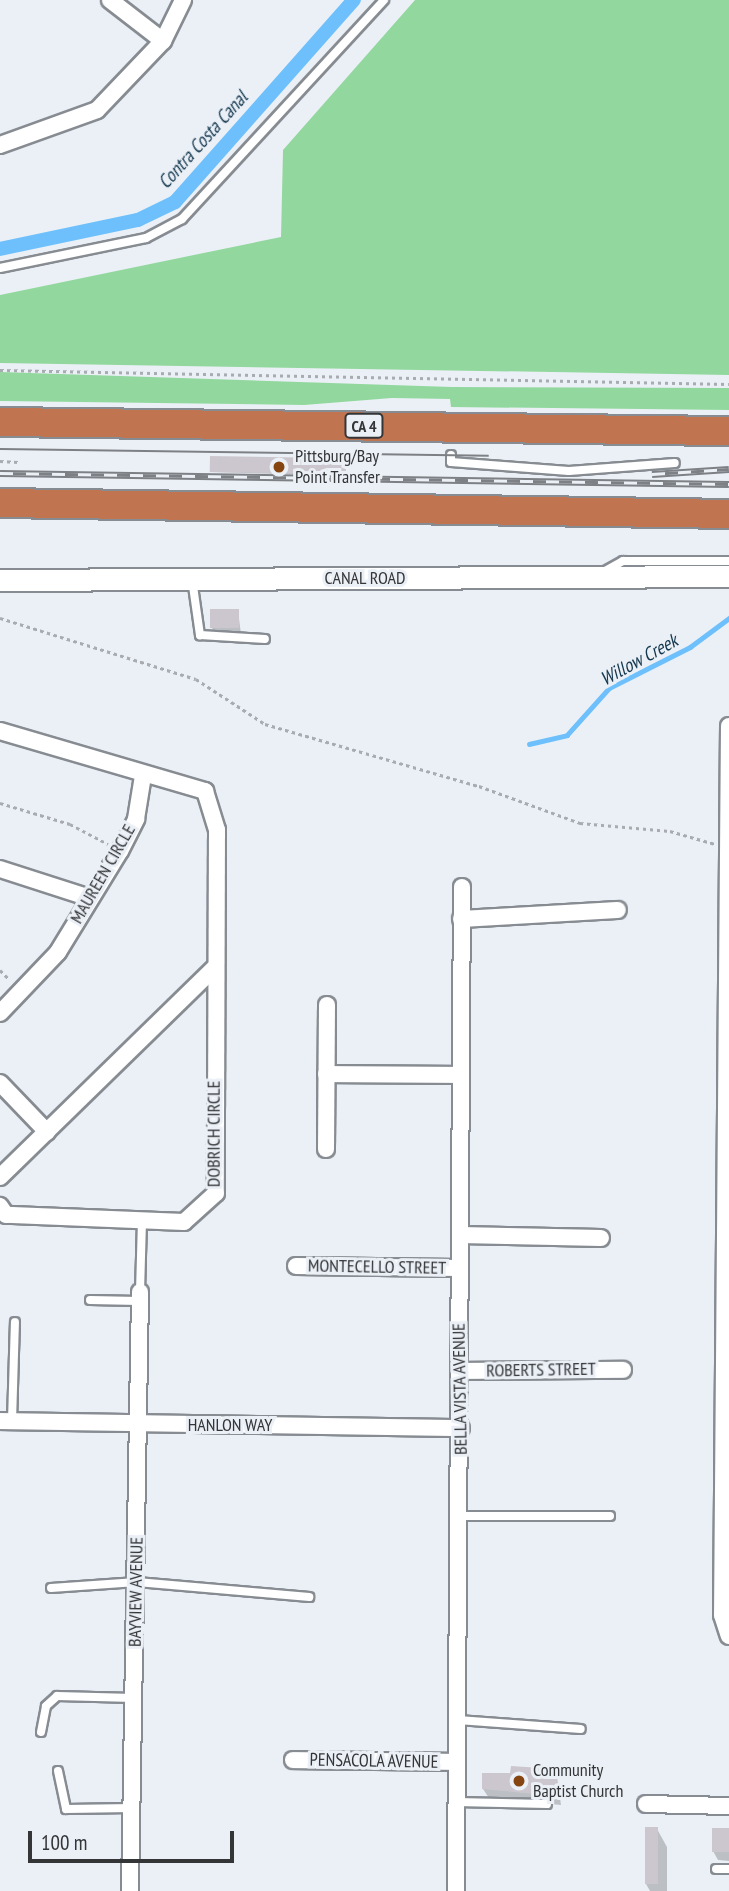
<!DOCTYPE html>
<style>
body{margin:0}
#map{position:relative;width:729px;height:1891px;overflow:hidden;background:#ebf0f7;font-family:"PT Sans Narrow",sans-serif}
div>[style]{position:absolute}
.green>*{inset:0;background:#92d89e}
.shadow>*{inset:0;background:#0003}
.stream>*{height:4.5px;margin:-2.25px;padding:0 2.25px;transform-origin:2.25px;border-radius:2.25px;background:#6dc0fb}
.canal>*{height:14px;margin:-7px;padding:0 7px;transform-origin:7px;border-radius:7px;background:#6dc0fb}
.building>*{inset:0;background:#ccc7ce;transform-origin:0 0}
.path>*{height:2.5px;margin-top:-1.25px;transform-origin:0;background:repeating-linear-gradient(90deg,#a8acb1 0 3.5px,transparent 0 7px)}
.roads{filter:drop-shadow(2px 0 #878c92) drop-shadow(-2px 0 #878c92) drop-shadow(0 2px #878c92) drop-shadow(0 -2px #878c92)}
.lane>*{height:8px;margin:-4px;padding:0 4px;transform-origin:4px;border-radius:4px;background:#fff}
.street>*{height:16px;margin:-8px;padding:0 8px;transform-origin:8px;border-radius:8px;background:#fff}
.secondary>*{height:21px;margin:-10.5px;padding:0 10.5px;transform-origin:10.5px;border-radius:10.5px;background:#fff}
.highway>*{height:28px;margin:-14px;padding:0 14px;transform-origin:14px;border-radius:14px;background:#c0744f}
.tram>*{height:2px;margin:-1px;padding:0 1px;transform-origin:1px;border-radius:1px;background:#7d8084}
.rail>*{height:7px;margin-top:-3.5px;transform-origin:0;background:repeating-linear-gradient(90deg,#ebf0f7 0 13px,#7d8084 0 26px);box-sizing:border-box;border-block:2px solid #7d8084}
.dots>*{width:19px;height:19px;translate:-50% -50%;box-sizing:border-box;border:4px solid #ebf0f7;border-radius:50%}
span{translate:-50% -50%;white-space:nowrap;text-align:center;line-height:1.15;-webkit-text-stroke:6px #ebf0f7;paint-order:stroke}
.shield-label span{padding:2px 5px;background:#ebf0f7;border:2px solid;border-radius:5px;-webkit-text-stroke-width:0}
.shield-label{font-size:16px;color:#333537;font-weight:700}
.poi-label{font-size:18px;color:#333537}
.left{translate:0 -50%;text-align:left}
.street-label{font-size:18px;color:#333537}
.water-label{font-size:19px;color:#13374e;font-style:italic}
.scale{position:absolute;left:28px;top:1831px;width:206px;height:32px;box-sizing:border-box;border:4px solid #333537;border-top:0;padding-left:9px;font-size:21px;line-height:24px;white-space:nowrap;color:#333537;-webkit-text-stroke:5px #ebf0f7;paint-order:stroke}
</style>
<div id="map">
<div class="green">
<i style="clip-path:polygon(415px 0,729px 0,729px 375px,0 363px,0 295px,281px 237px,283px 150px)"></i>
<i style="clip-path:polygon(0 372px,452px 387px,729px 388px,729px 410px,451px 407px,450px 399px,392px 398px,304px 405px,0 401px)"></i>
</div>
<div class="shadow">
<i style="clip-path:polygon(345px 460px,346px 476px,211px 472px)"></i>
<i style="clip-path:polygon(238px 611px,241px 634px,215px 634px,212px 628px)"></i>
<i style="clip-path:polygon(556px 1770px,561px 1805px,489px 1798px,483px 1789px,512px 1775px)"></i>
<i style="clip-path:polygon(657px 1829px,667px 1847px,667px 1891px,650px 1891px,646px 1884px)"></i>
<i style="clip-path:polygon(729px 1830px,729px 1861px,718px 1860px,713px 1851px)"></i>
</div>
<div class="stream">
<i style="left:529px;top:744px;width:39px;rotate:-13deg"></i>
<i style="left:567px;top:735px;width:63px;rotate:-48.2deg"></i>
<i style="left:609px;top:688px;width:91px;rotate:-26.8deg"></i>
<i style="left:690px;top:647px;width:49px;rotate:-36.6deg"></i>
</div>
<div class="canal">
<i style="left:0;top:249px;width:141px;rotate:-11.9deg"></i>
<i style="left:138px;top:220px;width:41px;rotate:-25.9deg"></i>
<i style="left:175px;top:202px;width:270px;rotate:-48.5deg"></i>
</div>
<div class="building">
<i style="left:210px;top:456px;width:136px;height:16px;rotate:1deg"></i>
<i style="left:210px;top:609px;width:29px;height:19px"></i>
<i style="clip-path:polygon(511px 1766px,557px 1769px,557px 1796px,482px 1789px,482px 1773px,510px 1773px)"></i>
<i style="left:645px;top:1827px;width:13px;height:57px"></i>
<i style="left:712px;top:1828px;width:17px;height:24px"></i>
</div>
<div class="path">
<i style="left:0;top:370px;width:729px;rotate:1.1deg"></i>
<i style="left:0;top:461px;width:18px;rotate:3deg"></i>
<i style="left:0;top:618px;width:205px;rotate:17.3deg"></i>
<i style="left:196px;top:679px;width:82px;rotate:33.1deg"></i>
<i style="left:265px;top:724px;width:223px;rotate:16.2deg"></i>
<i style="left:479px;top:786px;width:108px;rotate:20.1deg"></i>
<i style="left:580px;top:823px;width:90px;rotate:5.1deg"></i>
<i style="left:670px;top:831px;width:47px;rotate:16.1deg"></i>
<i style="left:0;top:803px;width:73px;rotate:16.7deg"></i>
<i style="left:70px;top:824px;width:43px;rotate:27.8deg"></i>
<i style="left:0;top:970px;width:14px;rotate:45deg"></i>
</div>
<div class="roads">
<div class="lane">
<i style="left:0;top:268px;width:149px;rotate:-11.6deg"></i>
<i style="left:146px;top:238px;width:41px;rotate:-27.8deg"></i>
<i style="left:182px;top:219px;width:298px;rotate:-47.3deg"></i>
<i style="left:451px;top:455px;width:7px;rotate:90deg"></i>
<i style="left:451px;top:462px;width:118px;rotate:4.4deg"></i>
<i style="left:569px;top:471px;width:106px;rotate:-4.3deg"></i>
<i style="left:605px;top:571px;width:21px;rotate:-29deg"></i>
<i style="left:623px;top:561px;width:106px"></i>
<i style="left:192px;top:579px;width:57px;rotate:81.9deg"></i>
<i style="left:200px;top:635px;width:65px;rotate:3.5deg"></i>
<i style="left:140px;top:1292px;width:72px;rotate:-88.4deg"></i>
<i style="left:90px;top:1300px;width:49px;rotate:1.2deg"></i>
<i style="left:12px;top:1421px;width:99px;rotate:-88.3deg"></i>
<i style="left:462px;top:1516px;width:148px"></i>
<i style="left:51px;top:1588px;width:86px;rotate:-4deg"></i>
<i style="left:137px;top:1582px;width:173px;rotate:5deg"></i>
<i style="left:458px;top:1720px;width:123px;rotate:4.2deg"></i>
<i style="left:41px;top:1732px;width:26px;rotate:-79deg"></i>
<i style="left:46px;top:1706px;width:15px;rotate:-42deg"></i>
<i style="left:57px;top:1696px;width:77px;rotate:1.5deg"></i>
<i style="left:58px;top:1771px;width:39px;rotate:78deg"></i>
<i style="left:66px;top:1809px;width:66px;rotate:-0.9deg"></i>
<i style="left:456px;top:1802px;width:91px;rotate:1.3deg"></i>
<i style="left:716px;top:1869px;width:13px"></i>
</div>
<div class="street">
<i style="left:110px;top:0;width:67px;rotate:37.7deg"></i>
<i style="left:0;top:145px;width:103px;rotate:-19.8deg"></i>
<i style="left:97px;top:110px;width:95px;rotate:-46.3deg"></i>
<i style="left:163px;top:41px;width:46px;rotate:-64deg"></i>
<i style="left:729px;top:726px;width:889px;rotate:90.45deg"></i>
<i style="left:722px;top:1615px;width:22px;rotate:72deg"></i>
<i style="left:0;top:731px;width:214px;rotate:16.3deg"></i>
<i style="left:205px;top:791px;width:41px;rotate:72.9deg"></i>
<i style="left:217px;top:830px;width:363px;rotate:90.2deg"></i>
<i style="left:216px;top:1193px;width:43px;rotate:137.8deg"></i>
<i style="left:184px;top:1222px;width:178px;rotate:-177.7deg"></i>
<i style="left:6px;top:1215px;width:11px;rotate:-124deg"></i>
<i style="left:0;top:869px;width:95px;rotate:17.9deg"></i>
<i style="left:461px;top:919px;width:157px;rotate:-3.3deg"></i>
<i style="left:0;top:1013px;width:84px;rotate:-46.4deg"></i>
<i style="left:58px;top:952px;width:119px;rotate:-58.5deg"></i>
<i style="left:120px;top:851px;width:36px;rotate:-63deg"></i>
<i style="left:136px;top:819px;width:44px;rotate:-80.8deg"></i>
<i style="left:326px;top:1074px;width:134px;rotate:0.4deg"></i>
<i style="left:0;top:1083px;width:68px;rotate:46.2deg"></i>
<i style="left:326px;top:1149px;width:144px;rotate:-89.6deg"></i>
<i style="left:0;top:1177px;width:299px;rotate:-44.3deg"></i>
<i style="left:460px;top:1235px;width:141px;rotate:1.2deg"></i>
<i style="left:296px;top:1266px;width:163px;rotate:0.7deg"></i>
<i style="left:460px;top:1371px;width:163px;rotate:-0.4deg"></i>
<i style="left:0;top:1421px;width:461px;rotate:0.9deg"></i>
<i style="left:293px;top:1760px;width:163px;rotate:0.7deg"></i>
<i style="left:646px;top:1804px;width:83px;rotate:1.4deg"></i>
<i style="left:130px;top:1891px;width:599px;rotate:-89.04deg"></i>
<i style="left:456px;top:1891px;width:1004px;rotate:-89.66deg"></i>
</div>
<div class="secondary">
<i style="left:0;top:580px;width:729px;rotate:-0.31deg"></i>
</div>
<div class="highway">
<i style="left:0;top:422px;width:729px;rotate:0.71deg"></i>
<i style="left:0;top:503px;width:729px;rotate:0.86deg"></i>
</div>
</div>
<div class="tram">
<i style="left:0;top:449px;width:488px;rotate:0.8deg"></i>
</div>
<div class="rail">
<i style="left:0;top:473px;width:729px;rotate:0.86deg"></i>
<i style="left:652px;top:474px;width:77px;rotate:-3.7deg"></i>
</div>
<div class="dots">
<i style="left:279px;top:467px;background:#864411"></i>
<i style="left:519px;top:1781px;background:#864411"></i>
</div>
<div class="shield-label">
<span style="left:364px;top:426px">CA 4</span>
</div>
<div class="poi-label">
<span class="left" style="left:295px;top:467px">Pittsburg/Bay<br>Point Transfer</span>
<span class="left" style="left:533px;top:1781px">Community<br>Baptist Church</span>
</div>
<div class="street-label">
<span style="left:365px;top:578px">CANAL ROAD</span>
<span style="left:103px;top:874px;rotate:-60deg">MAUREEN CIRCLE</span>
<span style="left:214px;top:1134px;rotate:-90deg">DOBRICH CIRCLE</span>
<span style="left:377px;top:1267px;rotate:1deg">MONTECELLO STREET</span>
<span style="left:541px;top:1370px;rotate:-1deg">ROBERTS STREET</span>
<span style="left:460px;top:1389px;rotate:-91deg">BELLA VISTA AVENUE</span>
<span style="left:230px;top:1425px">HANLON WAY</span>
<span style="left:136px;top:1592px;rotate:-89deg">BAYVIEW AVENUE</span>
<span style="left:374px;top:1761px;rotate:1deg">PENSACOLA AVENUE</span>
</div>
<div class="water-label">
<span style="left:203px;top:140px;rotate:-48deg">Contra Costa Canal</span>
<span style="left:639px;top:660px;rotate:-29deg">Willow Creek</span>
</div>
<div class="scale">100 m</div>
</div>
